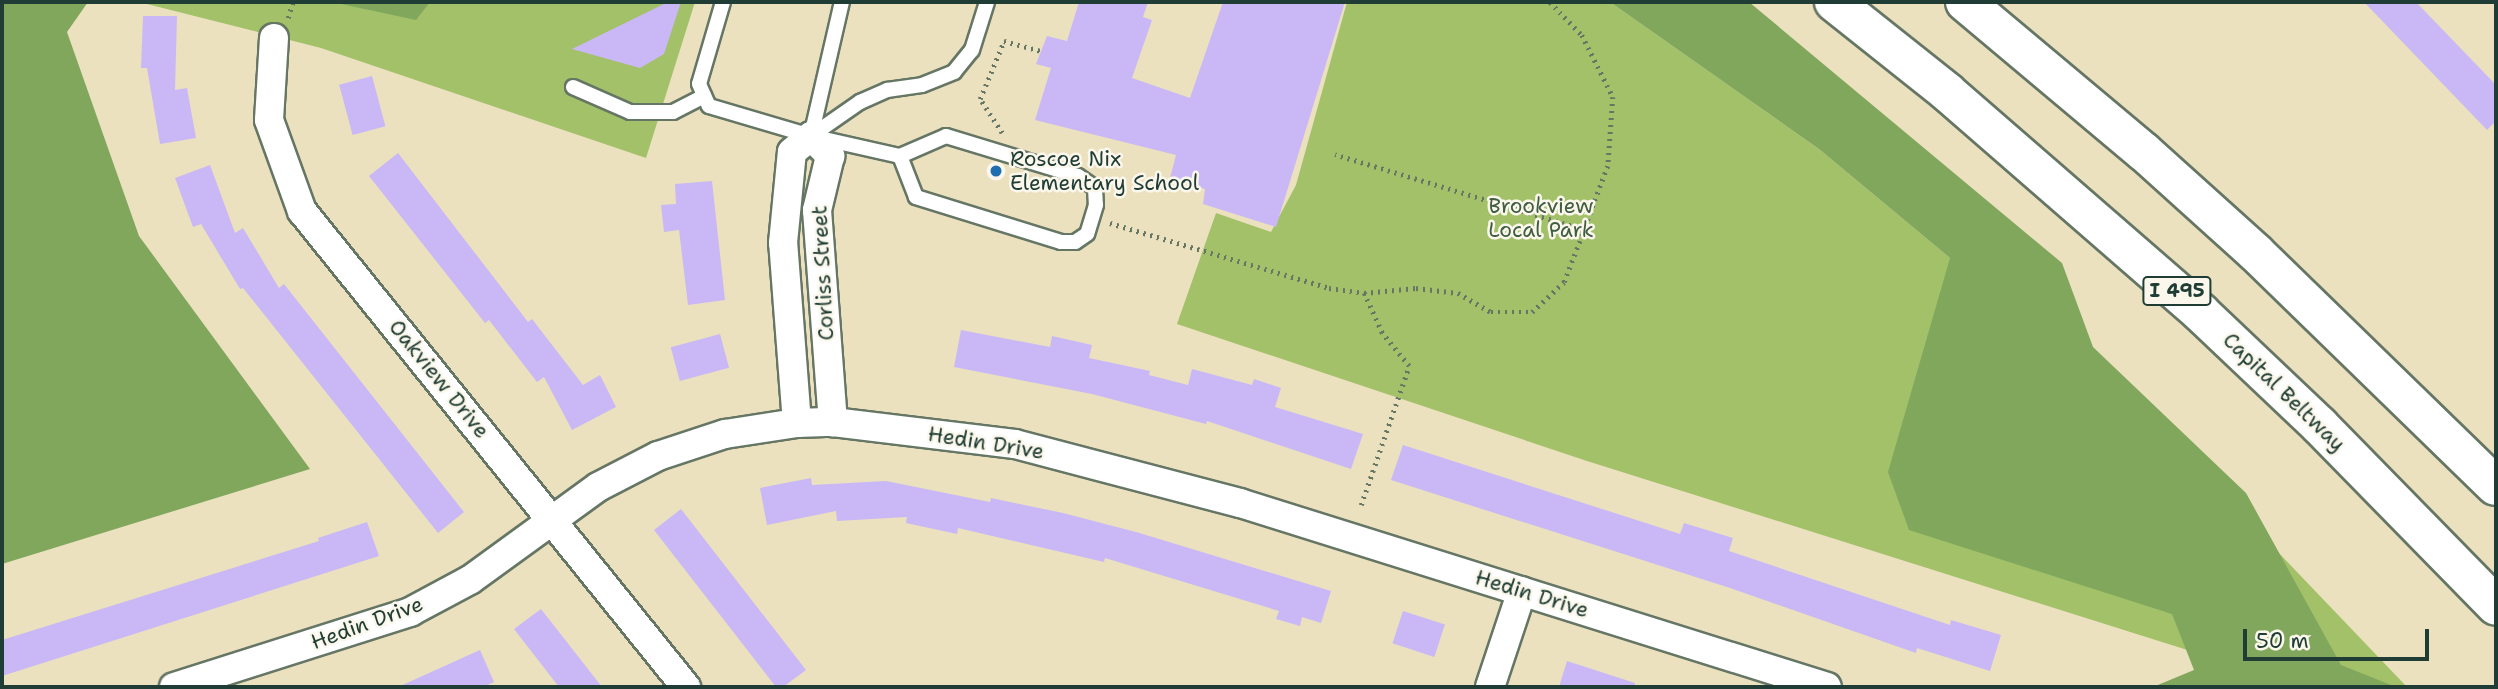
<!DOCTYPE html>
<style>
body{margin:0}
#map{position:relative;width:2498px;height:689px;overflow:hidden;background:#ebe1bf;font-family:"Shantell Sans",sans-serif}
div>[style]{position:absolute}
.green>*{inset:0;background:#a2c169}
.forest>*{inset:0;background:#81a75d}
.building>*{inset:0;background:#c9b8f5;transform-origin:0 0}
.path>*{height:4.5px;margin-top:-2.25px;transform-origin:0;background:repeating-linear-gradient(90deg,#667665 0 2px,transparent 0 7px)}
.roads{filter:drop-shadow(2px 0 #667665) drop-shadow(-2px 0 #667665) drop-shadow(0 2px #667665) drop-shadow(0 -2px #667665)}
.lane>*{height:14px;margin:-7px;padding:0 7px;transform-origin:7px;border-radius:7px;background:#fff}
.street>*{height:28px;margin:-14px;padding:0 14px;transform-origin:14px;border-radius:14px;background:#fff}
.highway>*{height:38px;margin:-19px;padding:0 19px;transform-origin:19px;border-radius:19px;background:#fff}
.dots>*{width:19px;height:19px;translate:-50% -50%;box-sizing:border-box;border:4px solid #fbf7ec;border-radius:50%}
span{translate:-50% -50%;white-space:nowrap;text-align:center;line-height:1.15;-webkit-text-stroke:5px #fbf7ec;paint-order:stroke}
.shield-label span{padding:2px 5px;background:#fbf7ec;border:2px solid;border-radius:5px;-webkit-text-stroke-width:0}
.shield-label{font-size:19px;color:#1f3d34;font-weight:700}
.poi-label{font-size:21px;color:#1f3d34}
.left{translate:0 -50%;text-align:left}
.park-label{font-size:21px;color:#405e41}
.street-label{font-size:21px;color:#1f3d34}
.frame{position:absolute;inset:0;border:4px solid #1f3d34;pointer-events:none}
.scale{position:absolute;left:2243px;top:629px;width:186px;height:32px;box-sizing:border-box;border:4px solid #1f3d34;border-top:0;padding-left:9px;font-size:21px;line-height:24px;white-space:nowrap;color:#1f3d34;-webkit-text-stroke:5px #fbf7ec;paint-order:stroke}
</style>
<div id="map">
<div class="green">
<i style="clip-path:polygon(139px 2px,695px 2px,646px 158px,321px 48px)"></i>
<i style="clip-path:polygon(1347px 2px,1610px 2px,1819px 149px,1950px 258px,2253px 526px,2407px 687px,2305px 687px,1587px 461px,1177px 324px,1216px 213px,1271px 232px,1296px 185px)"></i>
</div>
<div class="forest">
<i style="clip-path:polygon(2px 2px,88px 2px,67px 32px,139px 236px,310px 469px,2px 564px)"></i>
<i style="clip-path:polygon(332px 2px,430px 2px,416px 20px)"></i>
<i style="clip-path:polygon(1610px 2px,1749px 2px,2062px 263px,2093px 347px,2246px 493px,2341px 665px,2396px 687px,2153px 687px,2194px 670px,2172px 614px,1909px 530px,1888px 472px,1950px 258px,1819px 149px)"></i>
</div>
<div class="building">
<i style="clip-path:polygon(668px 2px,681px 2px,664px 54px,640px 68px,572px 49px)"></i>
<i style="clip-path:polygon(1079px 2px,1148px 2px,1143px 17px,1152px 20px,1132px 78px,1190px 98px,1223px 2px,1345px 2px,1276px 227px,1203px 204px,1205px 189px,1170px 178px,1176px 155px,1035px 120px,1051px 68px,1036px 64px,1047px 36px,1067px 41px)"></i>
<i style="clip-path:polygon(2364px 2px,2416px 2px,2496px 85px,2496px 121px,2487px 130px)"></i>
<i style="clip-path:polygon(143px 16px,177px 16px,175px 90px,187px 88px,196px 138px,160px 144px,147px 68px,141px 68px)"></i>
<i style="left:372px;top:76px;width:52px;height:34px;rotate:75deg"></i>
<i style="clip-path:polygon(398px 153px,528px 322px,532px 319px,583px 385px,600px 375px,616px 407px,572px 430px,544px 377px,537px 382px,489px 320px,485px 323px,369px 176px)"></i>
<i style="clip-path:polygon(210px 165px,235px 233px,243px 228px,279px 288px,284px 284px,464px 512px,438px 533px,243px 288px,240px 289px,201px 224px,193px 227px,175px 178px)"></i>
<i style="clip-path:polygon(712px 181px,725px 300px,688px 305px,679px 230px,664px 232px,661px 205px,676px 204px,675px 184px)"></i>
<i style="clip-path:polygon(961px 330px,1050px 347px,1052px 336px,1092px 345px,1089px 358px,1150px 371px,1149px 375px,1188px 385px,1192px 369px,1252px 385px,1254px 379px,1281px 388px,1275px 407px,1363px 434px,1351px 469px,1207px 421px,1206px 424px,1092px 394px,954px 367px)"></i>
<i style="left:720px;top:334px;width:35px;height:51px;rotate:75deg"></i>
<i style="clip-path:polygon(1403px 445px,1680px 534px,1684px 523px,1733px 538px,1729px 551px,1950px 625px,1951px 620px,2001px 635px,1990px 671px,1917px 648px,1916px 653px,1730px 588px,1391px 480px)"></i>
<i style="clip-path:polygon(811px 478px,812px 485px,886px 481px,990px 502px,991px 498px,1063px 513px,1136px 532px,1331px 591px,1321px 623px,1302px 617px,1300px 626px,1276px 619px,1279px 611px,1105px 558px,1104px 562px,958px 528px,957px 534px,906px 523px,907px 517px,837px 521px,836px 511px,767px 525px,760px 488px)"></i>
<i style="clip-path:polygon(681px 509px,806px 670px,783px 687px,776px 687px,654px 530px)"></i>
<i style="clip-path:polygon(367px 522px,379px 556px,2px 676px,2px 640px,319px 541px,318px 538px)"></i>
<i style="clip-path:polygon(541px 609px,602px 687px,559px 687px,514px 629px)"></i>
<i style="left:1403px;top:611px;width:44px;height:34px;rotate:18deg"></i>
<i style="clip-path:polygon(480px 650px,494px 682px,483px 687px,398px 687px)"></i>
<i style="clip-path:polygon(1567px 661px,1635px 683px,1635px 687px,1559px 687px)"></i>
</div>
<div class="path">
<i style="left:1550px;top:2px;width:46px;rotate:45.9deg"></i>
<i style="left:1582px;top:35px;width:69px;rotate:63.4deg"></i>
<i style="left:1613px;top:97px;width:69px;rotate:94.1deg"></i>
<i style="left:1608px;top:166px;width:68px;rotate:110.6deg"></i>
<i style="left:288px;top:18px;width:17px;rotate:-73deg"></i>
<i style="left:1002px;top:133px;width:40px;rotate:-122.9deg"></i>
<i style="left:980px;top:99px;width:63px;rotate:-67.5deg"></i>
<i style="left:1004px;top:41px;width:38px;rotate:15deg"></i>
<i style="left:1110px;top:223px;width:228px;rotate:16.5deg"></i>
<i style="left:1329px;top:288px;width:35px;rotate:8deg"></i>
<i style="left:1364px;top:293px;width:52px;rotate:-5.5deg"></i>
<i style="left:1416px;top:288px;width:42px;rotate:6.8deg"></i>
<i style="left:1458px;top:293px;width:38px;rotate:30deg"></i>
<i style="left:1491px;top:312px;width:41px"></i>
<i style="left:1532px;top:312px;width:44px;rotate:-43.2deg"></i>
<i style="left:1564px;top:282px;width:56px;rotate:-69deg"></i>
<i style="left:1584px;top:230px;width:260px;rotate:-163.2deg"></i>
<i style="left:1361px;top:505px;width:147px;rotate:-70.9deg"></i>
<i style="left:1409px;top:366px;width:43px;rotate:-129.3deg"></i>
<i style="left:1382px;top:333px;width:44px;rotate:-114.2deg"></i>
</div>
<div class="roads">
<div class="lane">
<i style="left:723px;top:2px;width:85px;rotate:106.3deg"></i>
<i style="left:699px;top:84px;width:24px;rotate:66deg"></i>
<i style="left:709px;top:106px;width:106px;rotate:16.4deg"></i>
<i style="left:811px;top:136px;width:91px;rotate:12.7deg"></i>
<i style="left:900px;top:156px;width:50px;rotate:-23.5deg"></i>
<i style="left:946px;top:136px;width:138px;rotate:16.9deg"></i>
<i style="left:1078px;top:176px;width:21px;rotate:35deg"></i>
<i style="left:1095px;top:188px;width:17px;rotate:87deg"></i>
<i style="left:1096px;top:205px;width:30px;rotate:107deg"></i>
<i style="left:1087px;top:234px;width:14px;rotate:146deg"></i>
<i style="left:1075px;top:242px;width:14px;rotate:180deg"></i>
<i style="left:1061px;top:242px;width:152px;rotate:-162.8deg"></i>
<i style="left:916px;top:197px;width:44px;rotate:-111.3deg"></i>
<i style="left:573px;top:87px;width:62px;rotate:23.7deg"></i>
<i style="left:630px;top:112px;width:43px"></i>
<i style="left:673px;top:112px;width:35px;rotate:-27deg"></i>
<i style="left:811px;top:136px;width:60px;rotate:-34.8deg"></i>
<i style="left:860px;top:102px;width:30px;rotate:-24deg"></i>
<i style="left:887px;top:90px;width:35px;rotate:-8deg"></i>
<i style="left:922px;top:85px;width:35px;rotate:-22deg"></i>
<i style="left:954px;top:72px;width:28px;rotate:-51deg"></i>
<i style="left:972px;top:50px;width:50px;rotate:-72.6deg"></i>
<i style="left:811px;top:136px;width:138px;rotate:-77deg"></i>
</div>
<div class="street">
<i style="left:274px;top:38px;width:82px;rotate:93.5deg"></i>
<i style="left:269px;top:120px;width:97px;rotate:70.1deg"></i>
<i style="left:302px;top:211px;width:612px;rotate:51.11deg"></i>
<i style="left:797px;top:423px;width:181px;rotate:-94.4deg"></i>
<i style="left:783px;top:243px;width:91px;rotate:-84.4deg"></i>
<i style="left:792px;top:152px;width:25px;rotate:-40deg"></i>
<i style="left:811px;top:136px;width:28px;rotate:46deg"></i>
<i style="left:830px;top:156px;width:56px;rotate:103.5deg"></i>
<i style="left:817px;top:210px;width:213px;rotate:85.7deg"></i>
<i style="left:174px;top:687px;width:248px;rotate:-17.6deg"></i>
<i style="left:410px;top:612px;width:68px;rotate:-28.1deg"></i>
<i style="left:470px;top:580px;width:158px;rotate:-36deg"></i>
<i style="left:598px;top:487px;width:68px;rotate:-27.3deg"></i>
<i style="left:658px;top:456px;width:71px;rotate:-18.2deg"></i>
<i style="left:725px;top:434px;width:73px;rotate:-8.7deg"></i>
<i style="left:797px;top:423px;width:36px;rotate:-2deg"></i>
<i style="left:833px;top:422px;width:183px;rotate:6.9deg"></i>
<i style="left:1015px;top:444px;width:233px;rotate:14.7deg"></i>
<i style="left:1240px;top:503px;width:615px;rotate:17.4deg"></i>
<i style="left:1490px;top:687px;width:101px;rotate:-71.6deg"></i>
</div>
<div class="highway">
<i style="left:1834px;top:2px;width:144px;rotate:38.5deg"></i>
<i style="left:1947px;top:92px;width:337px;rotate:41deg"></i>
<i style="left:2201px;top:313px;width:163px;rotate:43.5deg"></i>
<i style="left:2319px;top:425px;width:253px;rotate:45.6deg"></i>
<i style="left:1965px;top:2px;width:234px;rotate:40deg"></i>
<i style="left:2144px;top:152px;width:151px;rotate:42deg"></i>
<i style="left:2256px;top:253px;width:334px;rotate:44.2deg"></i>
</div>
</div>
<div class="dots">
<i style="left:996px;top:171px;background:#1f6fb2"></i>
</div>
<div class="shield-label">
<span style="left:2177px;top:291px">I 495</span>
</div>
<div class="poi-label">
<span class="left" style="left:1010px;top:171px">Roscoe Nix<br>Elementary School</span>
</div>
<div class="park-label">
<span style="left:1541px;top:218px">Brookview<br>Local Park</span>
</div>
<div class="street-label">
<span style="left:823px;top:273px;rotate:-93deg">Corliss Street</span>
<span style="left:439px;top:379px;rotate:51deg">Oakview Drive</span>
<span style="left:2284px;top:392px;rotate:44deg">Capital Beltway</span>
<span style="left:986px;top:443px;rotate:9deg">Hedin Drive</span>
<span style="left:1532px;top:594px;rotate:17deg">Hedin Drive</span>
<span style="left:367px;top:623px;rotate:-20deg">Hedin Drive</span>
</div>
<div class="frame"></div>
<div class="scale">50 m</div>
</div>
